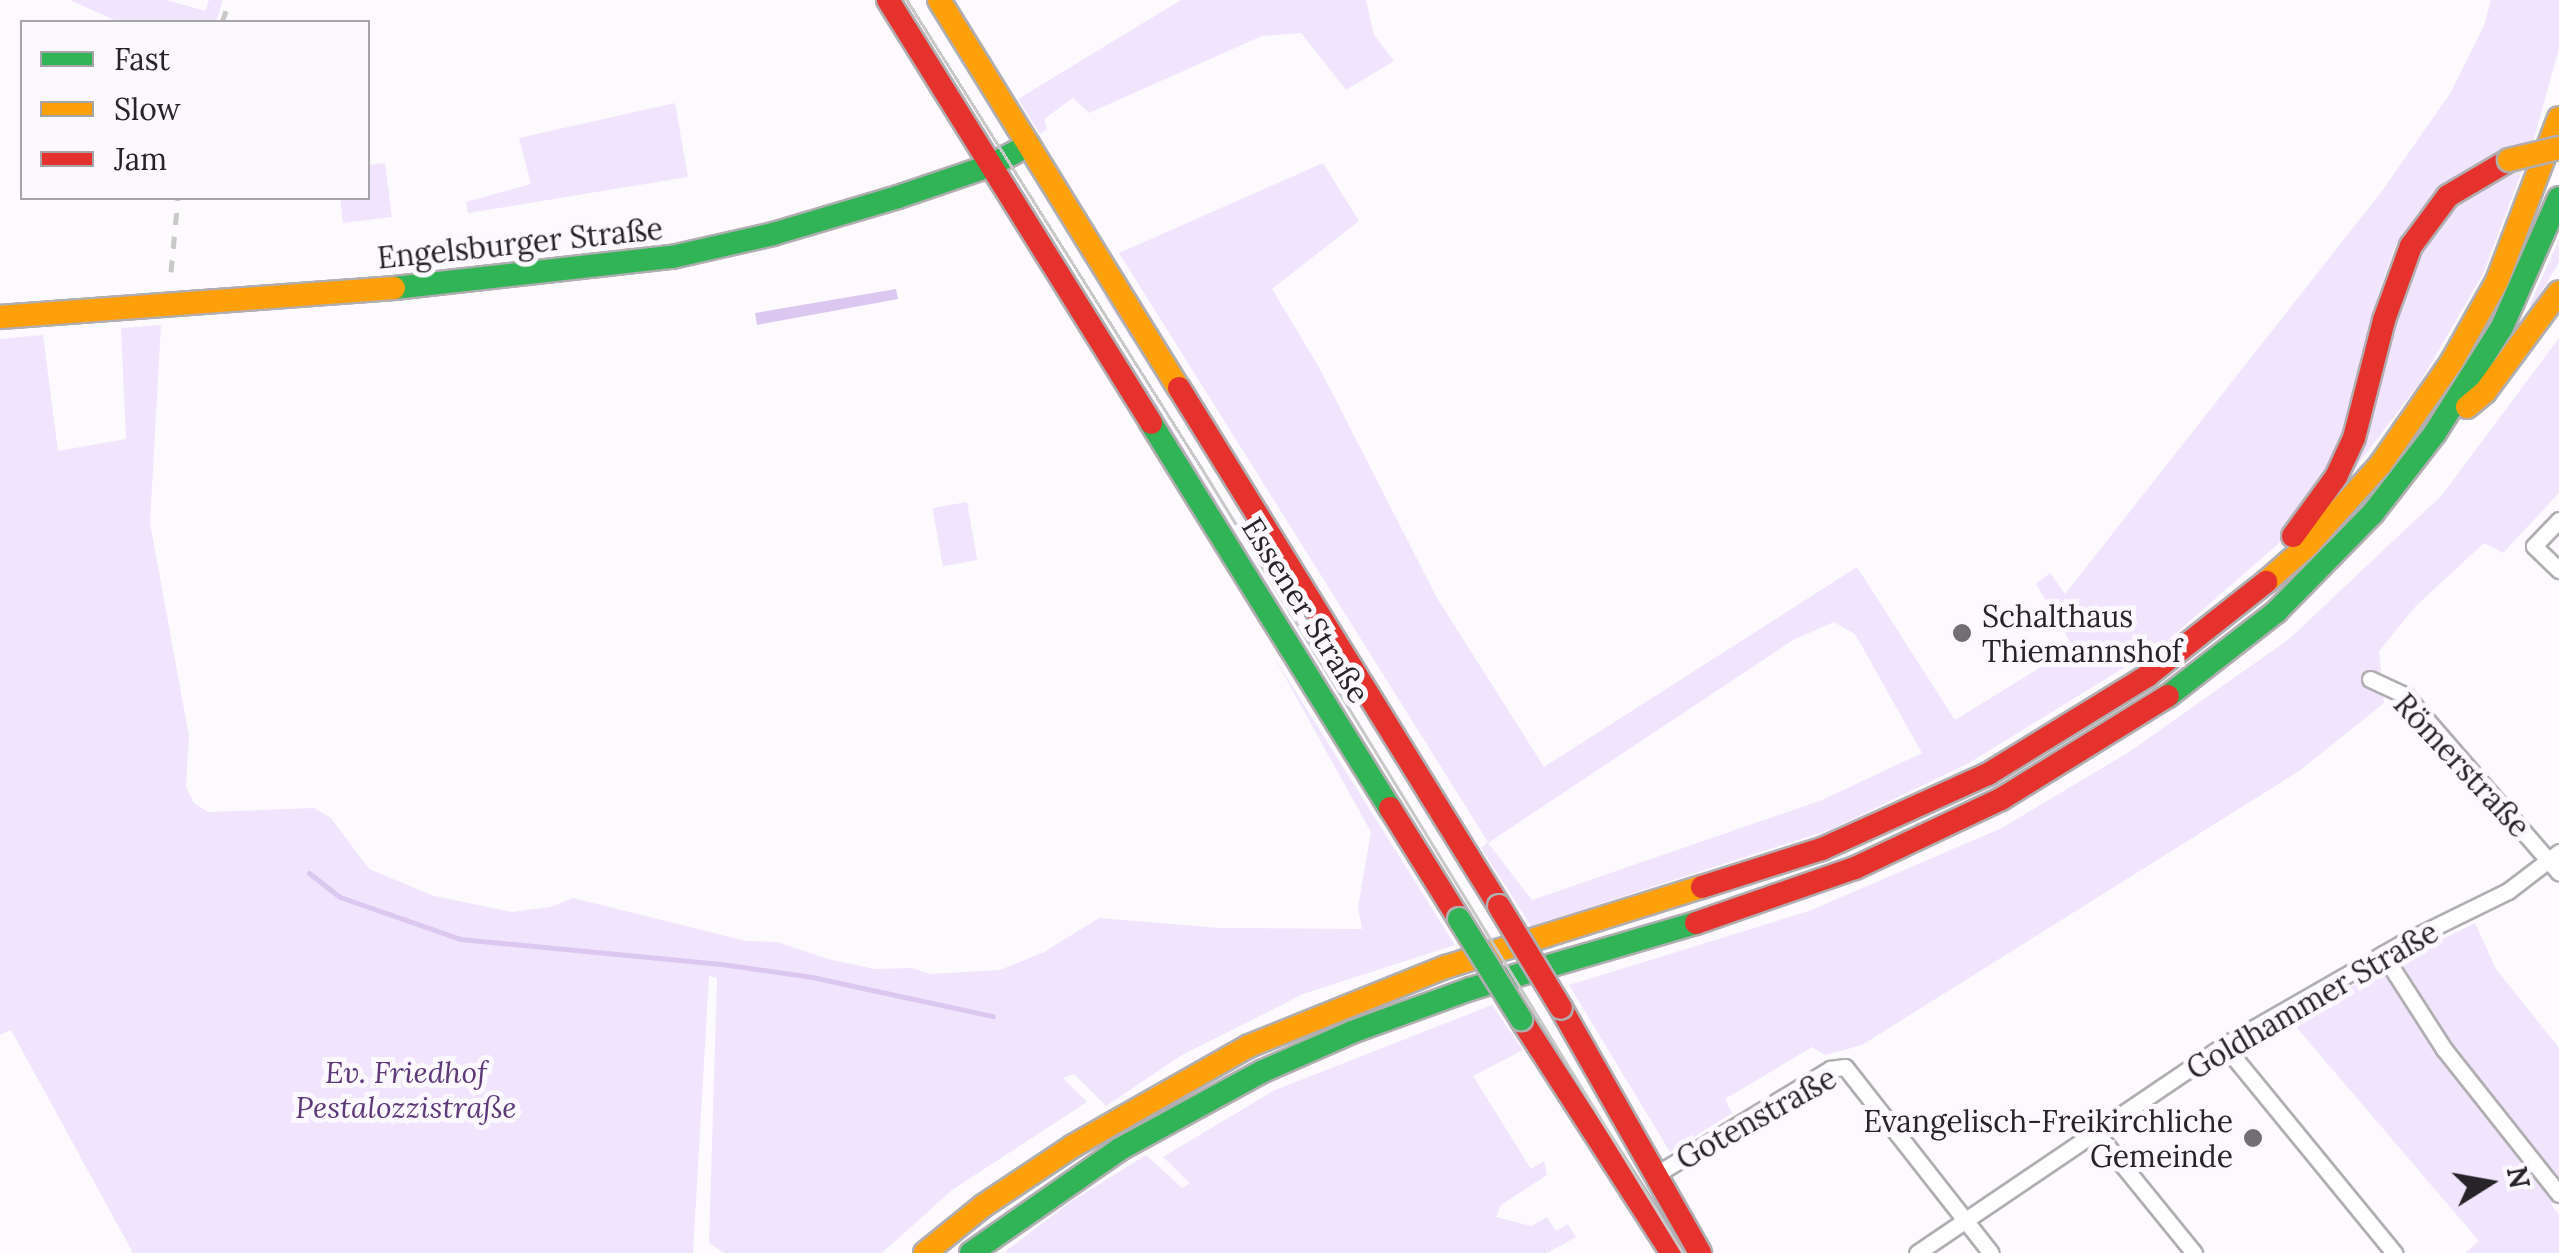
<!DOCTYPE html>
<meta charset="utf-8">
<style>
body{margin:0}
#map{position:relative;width:2559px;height:1253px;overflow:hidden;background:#fcfafd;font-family:Lora,serif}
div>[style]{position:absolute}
.green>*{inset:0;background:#f1e5fd;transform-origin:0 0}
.water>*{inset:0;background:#dbc7ef}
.stream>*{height:5px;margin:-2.5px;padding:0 2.5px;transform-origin:2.5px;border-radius:2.5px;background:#dbc7ef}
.roads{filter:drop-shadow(2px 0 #b0aeb1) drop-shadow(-2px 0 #b0aeb1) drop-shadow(0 2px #b0aeb1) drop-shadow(0 -2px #b0aeb1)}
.street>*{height:15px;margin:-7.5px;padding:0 7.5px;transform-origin:7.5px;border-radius:7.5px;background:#fffeff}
.fast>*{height:22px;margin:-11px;padding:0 11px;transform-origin:11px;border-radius:11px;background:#30b455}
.slow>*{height:22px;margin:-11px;padding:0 11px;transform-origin:11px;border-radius:11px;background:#ff9f0a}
.jam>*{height:22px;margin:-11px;padding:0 11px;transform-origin:11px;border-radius:11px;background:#e5322d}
.tram>*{height:2.5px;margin:-1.25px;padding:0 1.25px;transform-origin:1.25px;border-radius:1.25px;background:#c9c9c9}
.rail>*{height:5px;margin-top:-2.5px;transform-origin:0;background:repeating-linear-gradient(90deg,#c9c9c9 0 12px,transparent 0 24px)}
.bridges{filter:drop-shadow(2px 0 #b0aeb1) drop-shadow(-2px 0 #b0aeb1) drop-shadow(0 2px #b0aeb1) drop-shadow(0 -2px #b0aeb1)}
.fast-bridge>*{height:22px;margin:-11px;padding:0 11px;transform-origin:11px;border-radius:11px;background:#30b455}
.slow-bridge>*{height:22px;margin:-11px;padding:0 11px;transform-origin:11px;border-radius:11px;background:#ff9f0a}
.jam-bridge>*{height:22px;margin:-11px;padding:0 11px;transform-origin:11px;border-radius:11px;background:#e5322d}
.dots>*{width:28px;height:28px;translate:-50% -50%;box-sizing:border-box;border:5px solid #fcf9fe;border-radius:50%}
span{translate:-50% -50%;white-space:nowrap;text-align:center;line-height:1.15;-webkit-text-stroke:10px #fcf9fe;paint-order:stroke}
.street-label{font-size:30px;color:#262429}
.poi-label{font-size:30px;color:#262429}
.left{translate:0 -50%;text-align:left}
.right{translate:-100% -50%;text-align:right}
.park-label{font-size:30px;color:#5d397b;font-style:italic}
.legend{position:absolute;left:20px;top:20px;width:350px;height:180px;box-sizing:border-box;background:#fcf9fe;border:2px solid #a6a4a9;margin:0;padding:12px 18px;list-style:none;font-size:30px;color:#262429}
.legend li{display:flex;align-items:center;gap:20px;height:50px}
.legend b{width:50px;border:2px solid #a6a4a9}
.north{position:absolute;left:2439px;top:1133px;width:100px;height:100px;-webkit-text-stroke:8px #fcf9fe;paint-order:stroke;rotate:79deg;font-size:28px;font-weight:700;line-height:40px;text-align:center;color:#262429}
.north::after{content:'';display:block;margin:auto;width:35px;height:45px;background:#262429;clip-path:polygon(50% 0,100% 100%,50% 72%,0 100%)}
</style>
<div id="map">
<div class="green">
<i style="clip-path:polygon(70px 0,167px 0,205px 11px,209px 0,223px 0,216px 22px,119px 22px)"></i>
<i style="clip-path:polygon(1181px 0,1366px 0,1374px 35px,1394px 61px,1346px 90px,1301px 33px,1262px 36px,1089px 113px,1073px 98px,1044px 119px,1047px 129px,1040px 134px,1018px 99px)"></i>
<i style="clip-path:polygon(evenodd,2491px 0,2559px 0,2559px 48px,2533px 143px,2460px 175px,2417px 213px,2395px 247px,2378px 295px,2351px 419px,2321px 488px,2278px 544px,2166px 642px,1969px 763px,1832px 829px,1531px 926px,1481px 848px,1488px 842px,1119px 253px,1323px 163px,1359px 221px,1272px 289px,1320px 369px,1437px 598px,1544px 767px,1857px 567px,1955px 720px,2073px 647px,2036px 584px,2050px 573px,2065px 594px,2382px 191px,2451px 92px,2484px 26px,2491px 0,1834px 622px,1855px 634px,1922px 753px,1822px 800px,1532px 900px,1488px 843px,1793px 640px,1834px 622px)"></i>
<i style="clip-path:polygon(675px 103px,688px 177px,468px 213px,466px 202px,531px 184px,519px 138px)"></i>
<i style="clip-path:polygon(385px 163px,392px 217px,343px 223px,340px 198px,368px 198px,368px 165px)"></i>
<i style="clip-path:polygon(2524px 166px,2483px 274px,2419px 384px,2335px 494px,2406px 277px,2450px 209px)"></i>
<i style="clip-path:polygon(2559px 240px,2559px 262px,2531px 309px,2530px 304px)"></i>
<i style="clip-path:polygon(1101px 292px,1122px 315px,1490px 909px,1486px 910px,1231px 492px)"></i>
<i style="clip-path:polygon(1087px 305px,1127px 357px,1189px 456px,1471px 915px)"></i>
<i style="clip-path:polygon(161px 325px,150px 523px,189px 736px,186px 787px,194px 803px,208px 812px,314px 808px,331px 818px,369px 869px,434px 896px,512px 912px,550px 907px,573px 898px,746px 941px,777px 942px,828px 959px,875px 969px,912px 968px,931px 974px,1000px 970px,1044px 952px,1099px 918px,1220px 928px,1362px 929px,1358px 907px,1371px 832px,1274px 657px,1455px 945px,1303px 994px,1182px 1055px,1106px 1106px,1074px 1074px,1063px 1078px,1087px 1102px,952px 1190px,882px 1253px,724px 1253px,709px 1243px,717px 978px,709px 976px,693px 1253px,133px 1253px,11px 1030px,0 1035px,0 339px,43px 335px,58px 451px,126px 439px,121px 328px)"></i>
<i style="clip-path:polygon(2559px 338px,2559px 493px,2503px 553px,2484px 543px,2416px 606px,2379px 651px,2384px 703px,2299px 771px,1862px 1045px,1826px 1055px,1812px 1047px,1725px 1099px,1732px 1113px,1670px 1152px,1569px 985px,1809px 911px,2002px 828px,2129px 752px,2289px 639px,2442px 495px)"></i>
<i style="left:967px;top:502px;width:59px;height:35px;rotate:80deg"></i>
<i style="clip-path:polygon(2475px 923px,2496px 969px,2559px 1048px,2559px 1197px,2551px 1204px,2559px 1214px,2559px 1253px,2465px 1253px,2479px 1241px,2291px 1021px,2382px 969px)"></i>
<i style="clip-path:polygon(1492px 1005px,1523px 1050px,1473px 1076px,1531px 1169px,1544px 1161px,1547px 1175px,1501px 1205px,1496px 1217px,1531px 1226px,1547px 1217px,1556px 1231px,1568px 1224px,1576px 1237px,1547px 1253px,1003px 1253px,1069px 1203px,1146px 1155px,1182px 1188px,1190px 1183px,1163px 1157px,1275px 1090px)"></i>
</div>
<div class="water">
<i style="clip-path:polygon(896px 289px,898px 299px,757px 325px,755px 313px)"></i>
</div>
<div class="stream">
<i style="left:309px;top:873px;width:39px;rotate:38deg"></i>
<i style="left:340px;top:897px;width:127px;rotate:19.3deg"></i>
<i style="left:460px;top:939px;width:262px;rotate:5.5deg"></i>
<i style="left:721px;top:964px;width:92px;rotate:8.1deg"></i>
<i style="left:812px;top:977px;width:185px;rotate:12.2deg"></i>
</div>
<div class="roads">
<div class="street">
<i style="left:2559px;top:520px;width:36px;rotate:134deg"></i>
<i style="left:2534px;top:546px;width:35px;rotate:44deg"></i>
<i style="left:2370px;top:679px;width:38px;rotate:25deg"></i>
<i style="left:2405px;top:695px;width:235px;rotate:49.1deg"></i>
<i style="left:2383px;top:954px;width:113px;rotate:57.3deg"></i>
<i style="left:2444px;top:1049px;width:185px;rotate:51.6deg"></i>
<i style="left:2224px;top:1045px;width:269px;rotate:50.7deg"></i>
<i style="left:2095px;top:1131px;width:157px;rotate:50.9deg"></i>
<i style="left:1655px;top:1175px;width:205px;rotate:-31.2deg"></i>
<i style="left:1830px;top:1069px;width:15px;rotate:-8deg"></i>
<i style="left:1845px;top:1067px;width:236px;rotate:51.9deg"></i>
<i style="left:1917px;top:1253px;width:371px;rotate:-34.1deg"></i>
<i style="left:2224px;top:1045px;width:205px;rotate:-29.8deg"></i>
<i style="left:2402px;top:943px;width:118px;rotate:-26.1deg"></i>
<i style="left:2508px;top:891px;width:64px;rotate:-37.4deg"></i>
</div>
<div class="fast">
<i style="left:394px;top:288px;width:280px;rotate:-6.4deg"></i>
<i style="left:672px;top:257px;width:104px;rotate:-12.8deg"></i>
<i style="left:773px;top:234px;width:130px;rotate:-16.5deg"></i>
<i style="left:898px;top:197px;width:96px;rotate:-18.8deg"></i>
<i style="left:989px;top:166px;width:45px;rotate:-27.7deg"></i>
<i style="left:1151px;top:423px;width:453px;rotate:58.2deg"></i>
<i style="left:2168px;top:696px;width:137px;rotate:-37.9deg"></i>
<i style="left:2276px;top:612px;width:139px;rotate:-45.6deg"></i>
<i style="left:2373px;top:513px;width:101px;rotate:-52.2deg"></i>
<i style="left:2435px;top:433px;width:125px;rotate:-57.7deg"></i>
<i style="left:2502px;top:327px;width:141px;rotate:-66.2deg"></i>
<i style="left:971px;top:1253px;width:182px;rotate:-34.9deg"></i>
<i style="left:1120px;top:1149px;width:161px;rotate:-28.6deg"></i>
<i style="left:1261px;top:1072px;width:99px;rotate:-23.7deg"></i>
<i style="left:1352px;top:1032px;width:126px;rotate:-20deg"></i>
<i style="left:1470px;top:989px;width:235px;rotate:-16.3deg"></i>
</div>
<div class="slow">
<i style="left:939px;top:0;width:456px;rotate:58.3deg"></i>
<i style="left:0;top:317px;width:395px;rotate:-4.2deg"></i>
<i style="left:2467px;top:407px;width:23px;rotate:-40deg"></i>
<i style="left:2485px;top:392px;width:124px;rotate:-53.5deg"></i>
<i style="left:2266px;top:582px;width:55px;rotate:-41.3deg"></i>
<i style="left:2307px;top:546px;width:109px;rotate:-48deg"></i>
<i style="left:2380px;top:465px;width:124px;rotate:-55.2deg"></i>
<i style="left:2451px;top:363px;width:94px;rotate:-60.7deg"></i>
<i style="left:2497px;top:281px;width:174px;rotate:-69.2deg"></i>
<i style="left:925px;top:1253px;width:75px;rotate:-39deg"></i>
<i style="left:983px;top:1206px;width:108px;rotate:-33.7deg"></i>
<i style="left:1073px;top:1146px;width:202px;rotate:-29.6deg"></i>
<i style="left:1249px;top:1046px;width:212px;rotate:-21.9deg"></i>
<i style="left:1446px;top:967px;width:268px;rotate:-17.4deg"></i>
</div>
<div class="jam">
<i style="left:888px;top:0;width:498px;rotate:58.1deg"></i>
<i style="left:1179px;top:388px;width:609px;rotate:58.29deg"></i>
<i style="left:2293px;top:536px;width:73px;rotate:-53.9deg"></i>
<i style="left:2336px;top:477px;width:43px;rotate:-65.2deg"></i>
<i style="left:2354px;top:438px;width:122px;rotate:-75.7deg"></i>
<i style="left:2384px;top:320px;width:79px;rotate:-70deg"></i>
<i style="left:2411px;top:246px;width:62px;rotate:-53.5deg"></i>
<i style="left:2448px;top:196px;width:71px;rotate:-30.5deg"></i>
<i style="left:1390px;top:808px;width:131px;rotate:58.1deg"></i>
<i style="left:1702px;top:887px;width:126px;rotate:-17.6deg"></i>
<i style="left:1822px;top:849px;width:182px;rotate:-24.3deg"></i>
<i style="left:1988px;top:774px;width:187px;rotate:-31.6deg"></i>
<i style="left:2147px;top:676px;width:152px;rotate:-38.3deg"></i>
<i style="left:1696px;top:923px;width:168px;rotate:-19.1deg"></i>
<i style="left:1855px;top:868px;width:161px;rotate:-25.3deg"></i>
<i style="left:2001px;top:799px;width:196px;rotate:-31.7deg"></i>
<i style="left:1561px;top:1008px;width:282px;rotate:60.4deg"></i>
<i style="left:1521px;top:1019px;width:278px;rotate:57.2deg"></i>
</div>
</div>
<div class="tram">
<i style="left:907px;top:0;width:552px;rotate:57.81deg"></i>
<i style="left:1201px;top:467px;width:922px;rotate:58.48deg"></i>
</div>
<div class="rail">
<i style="left:222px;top:22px;width:23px;rotate:-70deg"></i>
<i style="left:171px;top:272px;width:74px;rotate:-84.6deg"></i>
</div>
<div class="bridges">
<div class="fast-bridge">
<i style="left:1459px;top:919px;width:118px;rotate:58.2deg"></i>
</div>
<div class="slow-bridge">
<i style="left:2509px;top:160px;width:51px;rotate:-13.5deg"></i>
</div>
<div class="jam-bridge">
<i style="left:1499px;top:906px;width:119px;rotate:58.7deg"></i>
</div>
</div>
<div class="dots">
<i style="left:1962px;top:633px;background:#716f73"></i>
<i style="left:2253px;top:1138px;background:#716f73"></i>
</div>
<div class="street-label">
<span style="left:520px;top:243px;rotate:-6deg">Engelsburger Straße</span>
<span style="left:1306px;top:610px;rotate:58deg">Essener Straße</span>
<span style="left:2462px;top:765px;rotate:47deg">Römerstraße</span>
<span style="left:2312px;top:1000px;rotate:-30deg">Goldhammer Straße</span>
<span style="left:1756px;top:1118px;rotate:-29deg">Gotenstraße</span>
</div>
<div class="poi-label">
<span class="left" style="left:1982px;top:633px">Schalthaus<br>Thiemannshof</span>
<span class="right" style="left:2233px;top:1138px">Evangelisch-Freikirchliche<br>Gemeinde</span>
</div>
<div class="park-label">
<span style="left:406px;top:1089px">Ev. Friedhof<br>Pestalozzistraße</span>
</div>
<ul class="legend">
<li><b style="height:12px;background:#30b455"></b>Fast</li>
<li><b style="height:12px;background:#ff9f0a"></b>Slow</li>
<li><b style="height:12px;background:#e5322d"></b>Jam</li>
</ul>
<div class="north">N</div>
</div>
